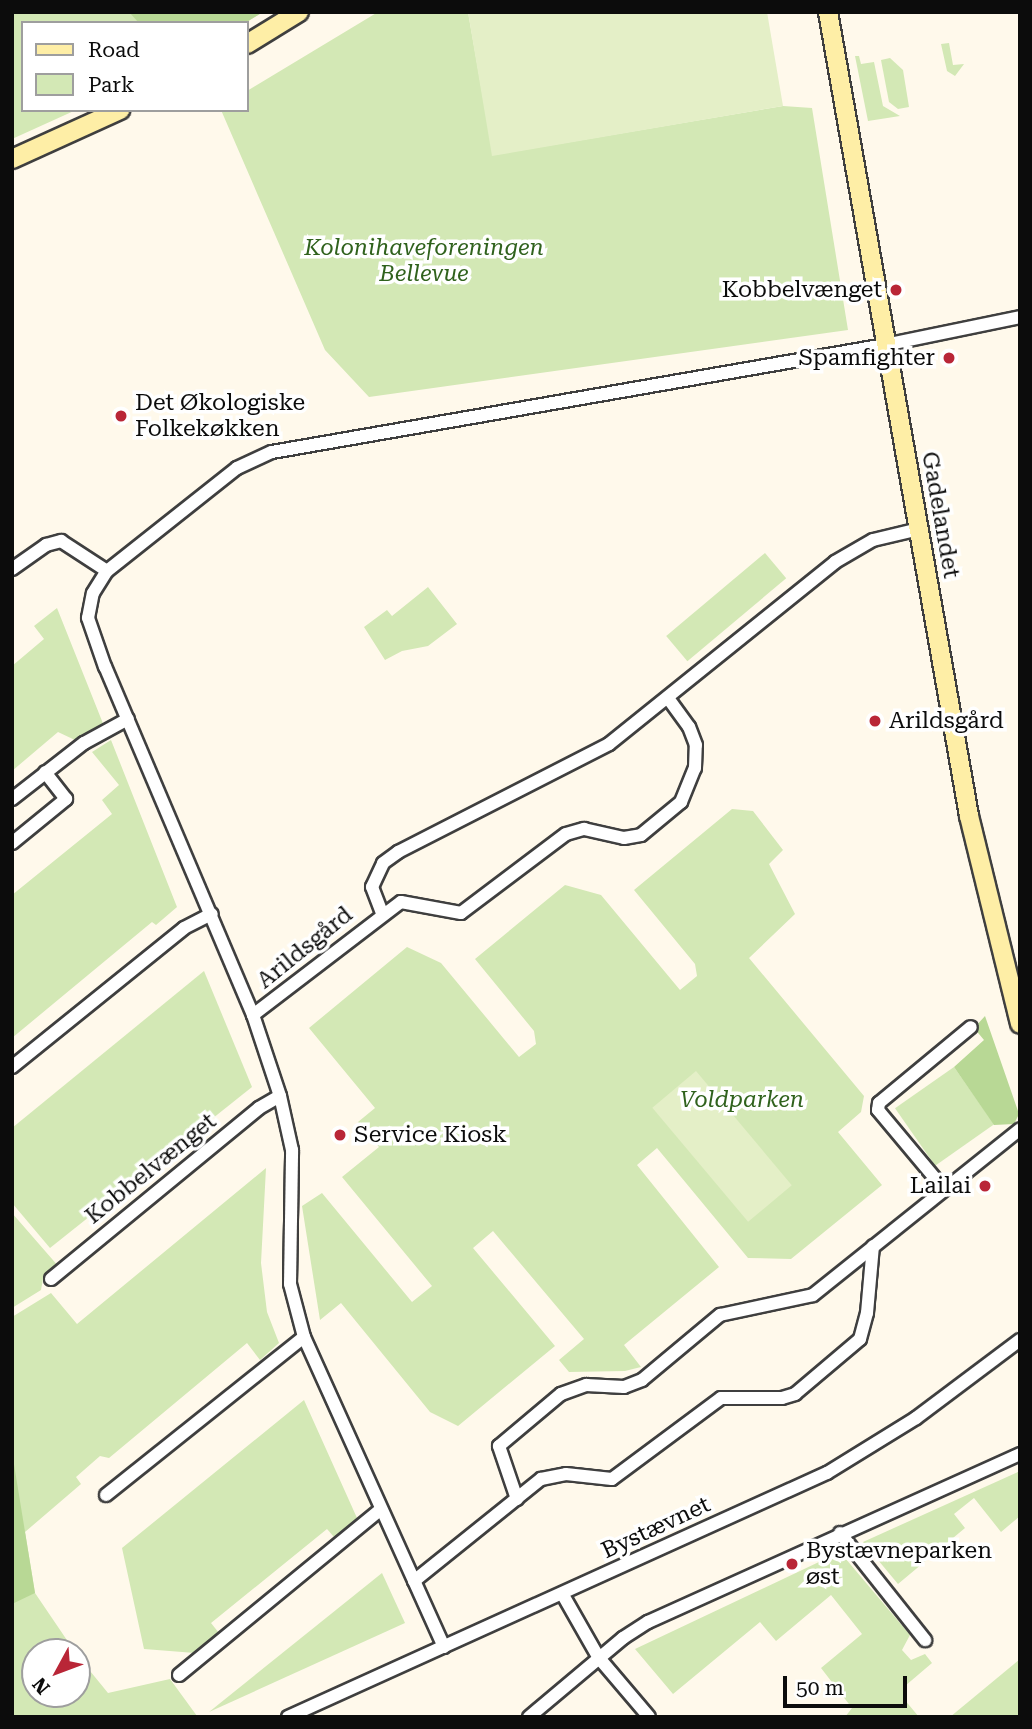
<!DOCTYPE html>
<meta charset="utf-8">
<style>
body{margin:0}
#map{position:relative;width:1032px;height:1729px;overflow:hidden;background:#fff9eb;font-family:"Roboto Serif",serif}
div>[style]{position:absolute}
.green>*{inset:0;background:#d3e8b5;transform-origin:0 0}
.forest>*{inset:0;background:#b8d895}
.pitch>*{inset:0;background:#e4efc7;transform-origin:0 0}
.roads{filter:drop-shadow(2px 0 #3f3f3f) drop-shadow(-2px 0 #3f3f3f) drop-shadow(0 2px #3f3f3f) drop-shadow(0 -2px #3f3f3f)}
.street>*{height:12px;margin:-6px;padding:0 6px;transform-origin:6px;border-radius:6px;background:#fff}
.secondary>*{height:18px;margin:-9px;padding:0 9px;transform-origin:9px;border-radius:9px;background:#feeea6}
.dots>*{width:19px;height:19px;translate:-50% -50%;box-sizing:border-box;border:4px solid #fff;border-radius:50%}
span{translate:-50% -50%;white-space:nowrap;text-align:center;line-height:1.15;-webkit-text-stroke:7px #fff;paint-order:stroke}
.park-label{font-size:23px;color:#30621d;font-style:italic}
.poi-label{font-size:23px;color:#0c0c0c}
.right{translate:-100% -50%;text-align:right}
.left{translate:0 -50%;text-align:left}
.street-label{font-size:23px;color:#0c0c0c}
.frame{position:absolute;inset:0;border:14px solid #0c0c0c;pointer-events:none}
.legend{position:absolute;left:21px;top:21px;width:228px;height:91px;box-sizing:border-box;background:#fff;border:2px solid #9e9e9e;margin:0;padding:9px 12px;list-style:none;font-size:21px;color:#0c0c0c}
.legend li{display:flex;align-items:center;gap:14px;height:35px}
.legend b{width:35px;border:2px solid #9e9e9e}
.north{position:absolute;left:21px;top:1638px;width:70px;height:70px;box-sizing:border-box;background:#fff;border:2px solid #9e9e9e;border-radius:50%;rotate:229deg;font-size:19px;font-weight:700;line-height:28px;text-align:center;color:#0c0c0c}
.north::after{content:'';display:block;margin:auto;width:24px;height:32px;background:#b92637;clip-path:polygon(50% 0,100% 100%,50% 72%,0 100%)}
.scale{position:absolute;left:783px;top:1676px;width:124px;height:32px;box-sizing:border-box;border:4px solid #0c0c0c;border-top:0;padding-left:9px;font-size:21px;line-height:24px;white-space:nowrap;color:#0c0c0c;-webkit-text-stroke:5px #fff;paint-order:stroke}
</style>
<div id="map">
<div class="green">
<i style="clip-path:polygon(12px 12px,263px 12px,245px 23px,23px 23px,23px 110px,76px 110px,12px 139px)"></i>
<i style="clip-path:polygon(378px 12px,468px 12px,493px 155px,783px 106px,812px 108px,848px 330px,369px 397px,325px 350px,221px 110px,247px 110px,247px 91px)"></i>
<i style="clip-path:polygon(949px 43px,953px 65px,964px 64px,955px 76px,947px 71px,941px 44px)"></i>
<i style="clip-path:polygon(855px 56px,859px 56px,861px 64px,874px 62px,883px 106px,900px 116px,868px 121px)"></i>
<i style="clip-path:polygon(890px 58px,903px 70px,909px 107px,898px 109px,889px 102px,881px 60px)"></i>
<i style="left:765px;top:553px;width:33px;height:129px;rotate:50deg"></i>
<i style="clip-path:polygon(428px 587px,457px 624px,428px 646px,402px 651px,385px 660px,364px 627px,387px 610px,392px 616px)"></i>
<i style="clip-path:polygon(57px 608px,104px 726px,77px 741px,58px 732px,12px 771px,12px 666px,44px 639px,34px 626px)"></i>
<i style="clip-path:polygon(111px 740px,177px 907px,156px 925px,152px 922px,12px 1038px,12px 895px,112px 814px,102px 800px,119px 785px,92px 752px)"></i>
<i style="clip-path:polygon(732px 809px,753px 811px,783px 850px,769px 864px,795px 914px,749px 958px,864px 1096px,861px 1112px,838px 1132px,882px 1185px,791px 1259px,748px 1258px,657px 1148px,637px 1165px,719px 1267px,624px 1345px,641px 1367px,625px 1371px,569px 1372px,559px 1360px,584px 1339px,493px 1231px,473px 1248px,555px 1346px,458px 1426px,430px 1412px,341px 1303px,320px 1320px,302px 1206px,322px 1193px,412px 1302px,432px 1286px,342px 1177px,379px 1147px,358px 1122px,375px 1108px,309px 1028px,407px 947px,441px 963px,519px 1057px,536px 1044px,534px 1031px,475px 959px,565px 885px,601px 895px,680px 990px,697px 976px,695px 964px,634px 890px)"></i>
<i style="clip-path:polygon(204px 971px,252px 1087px,50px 1248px,12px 1203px,12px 1128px)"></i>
<i style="left:954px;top:1067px;width:70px;height:72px;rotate:55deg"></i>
<i style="clip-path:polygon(266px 1168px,261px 1263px,267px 1312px,279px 1343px,260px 1360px,247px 1343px,109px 1458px,100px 1456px,76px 1477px,81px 1484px,25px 1532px,35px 1593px,75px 1652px,35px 1652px,35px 1694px,77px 1694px,77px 1655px,108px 1693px,170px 1679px,197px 1716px,12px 1717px,12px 1317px,51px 1293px,77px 1324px)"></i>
<i style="clip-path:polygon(12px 1213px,59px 1267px,43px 1279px,41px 1290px,12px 1308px)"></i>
<i style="clip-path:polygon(304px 1400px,357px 1518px,334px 1537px,327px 1529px,211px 1623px,219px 1633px,195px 1653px,144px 1649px,122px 1548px)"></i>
<i style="clip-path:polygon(1020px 1471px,1020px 1516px,1001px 1532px,974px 1498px,954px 1514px,965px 1528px,898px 1584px,863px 1542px)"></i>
<i style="clip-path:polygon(840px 1552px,910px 1635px,902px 1650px,911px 1660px,925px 1654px,932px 1663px,905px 1686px,904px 1699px,919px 1717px,845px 1717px,852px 1708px,821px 1668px,862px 1634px,831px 1595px,776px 1641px,760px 1622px,673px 1694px,635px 1649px)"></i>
<i style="clip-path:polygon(382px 1573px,405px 1623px,209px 1712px)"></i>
<i style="clip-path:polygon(1020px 1659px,1020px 1717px,950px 1717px)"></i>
</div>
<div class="forest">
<i style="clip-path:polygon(129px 12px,263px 12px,245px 23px,139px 23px)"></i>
<i style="clip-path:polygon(985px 1016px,1019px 1114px,1014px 1124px,994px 1125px,954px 1067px,984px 1040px,974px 1028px)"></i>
<i style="clip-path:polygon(12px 1452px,35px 1593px,12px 1604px)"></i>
</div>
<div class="pitch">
<i style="clip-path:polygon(468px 12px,767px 12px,783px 106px,492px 156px)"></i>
<i style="left:696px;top:1071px;width:149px;height:57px;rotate:50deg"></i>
</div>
<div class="roads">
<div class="street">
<i style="left:12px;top:569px;width:42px;rotate:-35.2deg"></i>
<i style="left:46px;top:545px;width:16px;rotate:-15deg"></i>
<i style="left:61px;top:541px;width:55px;rotate:33.1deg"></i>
<i style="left:12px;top:799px;width:91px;rotate:-37.9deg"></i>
<i style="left:84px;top:743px;width:50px;rotate:-28.6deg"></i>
<i style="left:12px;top:843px;width:70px;rotate:-39.2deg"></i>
<i style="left:66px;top:799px;width:34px;rotate:-128deg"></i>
<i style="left:382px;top:913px;width:28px;rotate:-111deg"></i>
<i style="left:372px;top:887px;width:26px;rotate:-65deg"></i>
<i style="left:383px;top:863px;width:19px;rotate:-36deg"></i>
<i style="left:398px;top:852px;width:237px;rotate:-27.1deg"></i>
<i style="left:609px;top:744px;width:290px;rotate:-38.8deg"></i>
<i style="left:835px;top:562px;width:44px;rotate:-30.1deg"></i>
<i style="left:873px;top:540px;width:47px;rotate:-13.4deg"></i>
<i style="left:253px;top:1015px;width:186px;rotate:-37.4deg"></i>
<i style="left:401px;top:902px;width:61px;rotate:10.4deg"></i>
<i style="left:461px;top:913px;width:131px;rotate:-37deg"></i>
<i style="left:566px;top:834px;width:19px;rotate:-16deg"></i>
<i style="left:584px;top:829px;width:41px;rotate:12.7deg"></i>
<i style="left:624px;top:838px;width:17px;rotate:-10deg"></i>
<i style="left:641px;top:835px;width:52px;rotate:-39.5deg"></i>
<i style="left:681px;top:802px;width:37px;rotate:-68deg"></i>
<i style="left:695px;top:768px;width:23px;rotate:-88deg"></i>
<i style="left:696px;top:745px;width:19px;rotate:-111deg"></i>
<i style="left:689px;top:727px;width:34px;rotate:-126deg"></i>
<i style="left:12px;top:1067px;width:221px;rotate:-38.9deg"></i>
<i style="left:184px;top:928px;width:31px;rotate:-27deg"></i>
<i style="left:944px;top:1189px;width:103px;rotate:-129.9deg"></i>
<i style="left:878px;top:1110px;width:7px;rotate:-82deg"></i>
<i style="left:879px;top:1103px;width:119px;rotate:-39.6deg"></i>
<i style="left:51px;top:1279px;width:269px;rotate:-39.4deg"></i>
<i style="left:259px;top:1108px;width:24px;rotate:-30deg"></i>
<i style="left:106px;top:1495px;width:253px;rotate:-38.6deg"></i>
<i style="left:517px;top:1499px;width:56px;rotate:-108.8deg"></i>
<i style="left:499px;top:1446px;width:81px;rotate:-40deg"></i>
<i style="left:561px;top:1394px;width:27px;rotate:-20deg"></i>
<i style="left:586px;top:1385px;width:38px;rotate:3deg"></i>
<i style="left:624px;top:1387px;width:19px;rotate:-21deg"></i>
<i style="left:642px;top:1380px;width:102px;rotate:-39.8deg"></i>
<i style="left:720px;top:1315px;width:95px;rotate:-12.1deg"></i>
<i style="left:813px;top:1295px;width:265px;rotate:-38.7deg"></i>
<i style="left:840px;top:1533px;width:137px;rotate:51.5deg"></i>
<i style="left:414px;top:1581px;width:163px;rotate:-38.8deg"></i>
<i style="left:541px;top:1479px;width:25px;rotate:-11deg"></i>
<i style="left:566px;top:1474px;width:46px;rotate:6.2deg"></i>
<i style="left:612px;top:1479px;width:136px;rotate:-36.6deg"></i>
<i style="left:721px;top:1398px;width:61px"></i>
<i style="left:782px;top:1398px;width:14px;rotate:-17deg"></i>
<i style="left:795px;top:1394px;width:85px;rotate:-40.2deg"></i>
<i style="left:860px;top:1339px;width:27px;rotate:-75deg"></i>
<i style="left:867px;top:1313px;width:67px;rotate:-84.9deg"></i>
<i style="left:563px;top:1595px;width:73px;rotate:60.3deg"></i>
<i style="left:599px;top:1658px;width:77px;rotate:49.7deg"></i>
<i style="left:444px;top:1647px;width:340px;rotate:-114.3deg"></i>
<i style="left:304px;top:1337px;width:55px;rotate:-104.8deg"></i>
<i style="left:290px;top:1284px;width:134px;rotate:-89.1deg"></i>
<i style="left:292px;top:1150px;width:55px;rotate:-102.5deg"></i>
<i style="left:280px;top:1096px;width:85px;rotate:-108.4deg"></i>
<i style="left:253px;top:1015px;width:378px;rotate:-113deg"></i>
<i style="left:105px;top:667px;width:52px;rotate:-109.1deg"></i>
<i style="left:88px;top:618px;width:25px;rotate:-79deg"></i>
<i style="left:93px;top:593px;width:26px;rotate:-58deg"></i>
<i style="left:107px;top:571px;width:166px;rotate:-38.4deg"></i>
<i style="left:237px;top:468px;width:38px;rotate:-25deg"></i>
<i style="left:272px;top:452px;width:622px;rotate:-9.9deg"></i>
<i style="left:885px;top:345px;width:138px;rotate:-11.7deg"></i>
<i style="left:179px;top:1675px;width:261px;rotate:-39.4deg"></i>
<i style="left:288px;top:1717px;width:592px;rotate:-24.36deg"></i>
<i style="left:827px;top:1473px;width:105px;rotate:-31.7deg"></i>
<i style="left:916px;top:1418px;width:130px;rotate:-36.9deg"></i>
<i style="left:529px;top:1717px;width:123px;rotate:-40deg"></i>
<i style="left:623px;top:1638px;width:30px;rotate:-33deg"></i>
<i style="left:648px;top:1622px;width:408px;rotate:-24.3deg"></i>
</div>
<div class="secondary">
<i style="left:828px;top:12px;width:816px;rotate:80.05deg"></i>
<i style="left:969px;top:816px;width:214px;rotate:76.2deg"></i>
<i style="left:247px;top:44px;width:61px;rotate:-31.6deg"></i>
<i style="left:12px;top:159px;width:119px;rotate:-24.4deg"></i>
</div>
</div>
<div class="dots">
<i style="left:896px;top:290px;background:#b92637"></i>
<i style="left:949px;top:358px;background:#b92637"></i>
<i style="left:121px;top:416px;background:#b92637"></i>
<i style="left:875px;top:721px;background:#b92637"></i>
<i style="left:340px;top:1135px;background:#b92637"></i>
<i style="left:985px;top:1186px;background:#b92637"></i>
<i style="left:792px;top:1564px;background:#b92637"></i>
</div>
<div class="park-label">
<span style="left:424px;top:261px">Kolonihaveforeningen<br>Bellevue</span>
<span style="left:742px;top:1100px">Voldparken</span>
</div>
<div class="poi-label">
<span class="right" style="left:882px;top:290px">Kobbelvænget</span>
<span class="right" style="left:935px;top:358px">Spamfighter</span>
<span class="left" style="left:135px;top:416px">Det Økologiske<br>Folkekøkken</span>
<span class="left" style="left:889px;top:721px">Arildsgård</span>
<span class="left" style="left:354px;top:1135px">Service Kiosk</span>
<span class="right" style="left:971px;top:1186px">Lailai</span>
<span class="left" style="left:806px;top:1564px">Bystævneparken<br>øst</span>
</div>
<div class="street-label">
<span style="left:940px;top:515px;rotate:80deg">Gadelandet</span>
<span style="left:305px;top:948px;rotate:-39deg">Arildsgård</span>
<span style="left:151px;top:1169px;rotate:-39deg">Kobbelvænget</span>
<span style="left:656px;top:1528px;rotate:-25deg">Bystævnet</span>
</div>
<div class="frame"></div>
<ul class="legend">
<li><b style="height:9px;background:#feeea6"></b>Road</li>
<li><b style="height:19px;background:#d3e8b5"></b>Park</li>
</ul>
<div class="north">N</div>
<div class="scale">50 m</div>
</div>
